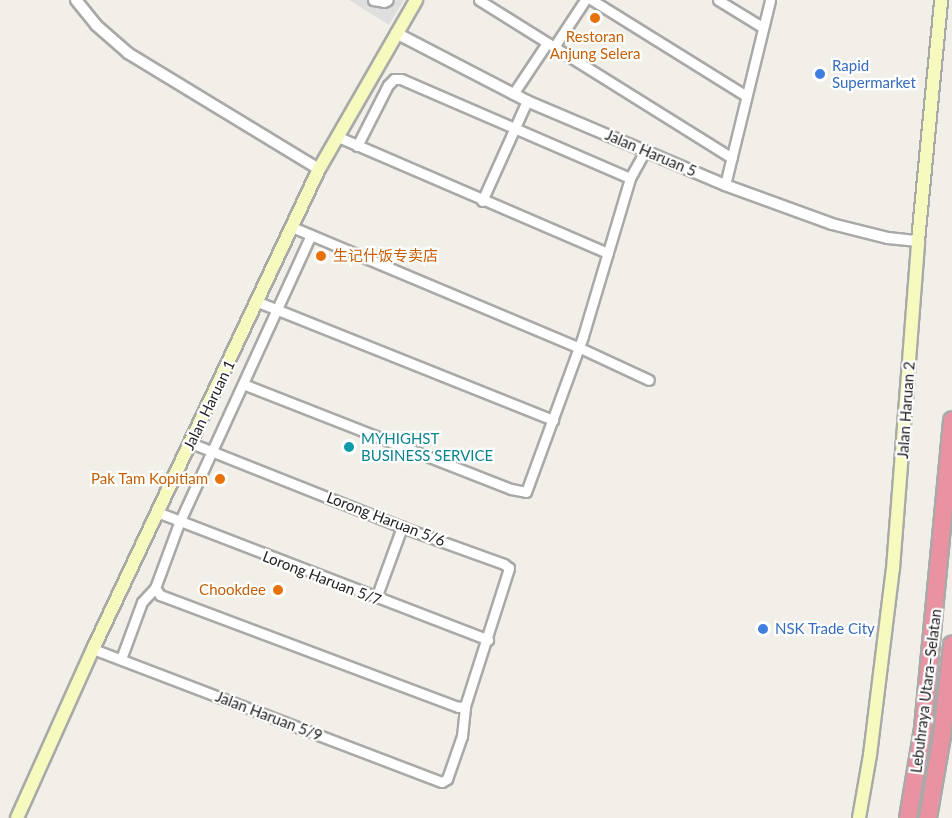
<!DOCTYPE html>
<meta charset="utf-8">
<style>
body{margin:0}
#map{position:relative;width:952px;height:818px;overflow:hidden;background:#f2efe9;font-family:Lato,"Noto Sans SC",sans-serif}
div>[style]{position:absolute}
.residential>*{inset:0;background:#e0dfdf}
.roads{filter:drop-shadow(2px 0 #a9a9a9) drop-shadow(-2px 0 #a9a9a9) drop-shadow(0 2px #a9a9a9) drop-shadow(0 -2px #a9a9a9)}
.minor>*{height:9px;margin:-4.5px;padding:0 4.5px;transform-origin:4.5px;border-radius:4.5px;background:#fff}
.tertiary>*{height:10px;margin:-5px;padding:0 5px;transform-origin:5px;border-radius:5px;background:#fff}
.secondary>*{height:12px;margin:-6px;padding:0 6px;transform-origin:6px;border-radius:6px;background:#f7fabf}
.motorway>*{height:16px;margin:-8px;padding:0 8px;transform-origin:8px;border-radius:8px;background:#e892a2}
.dots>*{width:16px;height:16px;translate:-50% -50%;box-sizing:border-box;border:3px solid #fff;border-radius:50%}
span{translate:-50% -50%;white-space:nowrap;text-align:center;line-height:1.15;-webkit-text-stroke:4.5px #fff;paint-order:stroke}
.food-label{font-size:15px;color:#c56008}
.left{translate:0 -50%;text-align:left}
.right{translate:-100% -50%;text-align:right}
.shop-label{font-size:15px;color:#366cbe}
.street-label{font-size:15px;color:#222}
.culture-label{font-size:15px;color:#0d838f}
</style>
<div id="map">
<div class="residential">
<i style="clip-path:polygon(349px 0,404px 0,389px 25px)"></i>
</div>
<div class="roads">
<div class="minor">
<i style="left:373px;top:0;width:11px;rotate:10deg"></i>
<i style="left:384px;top:2px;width:4px;rotate:-27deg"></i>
<i style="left:479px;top:0;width:298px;rotate:32deg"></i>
<i style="left:592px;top:0;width:181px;rotate:31.9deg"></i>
<i style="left:718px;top:0;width:52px;rotate:31.5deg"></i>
<i style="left:554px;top:47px;width:56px;rotate:-56.6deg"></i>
<i style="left:513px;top:94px;width:61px;rotate:-56.3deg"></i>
<i style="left:336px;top:136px;width:296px;rotate:23.3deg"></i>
<i style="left:357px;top:146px;width:68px;rotate:-63.1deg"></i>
<i style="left:388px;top:85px;width:8px;rotate:-45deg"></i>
<i style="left:394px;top:79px;width:7px"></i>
<i style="left:401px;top:79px;width:249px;rotate:23.4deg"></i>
<i style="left:725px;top:185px;width:190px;rotate:-76.3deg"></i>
<i style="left:482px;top:201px;width:110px;rotate:-65.8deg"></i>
<i style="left:292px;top:227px;width:310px;rotate:22.8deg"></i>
<i style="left:578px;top:347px;width:78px;rotate:24.9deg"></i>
<i style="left:258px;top:302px;width:318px;rotate:21.8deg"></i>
<i style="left:243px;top:384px;width:288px;rotate:21.4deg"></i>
<i style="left:511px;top:489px;width:15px;rotate:11deg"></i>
<i style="left:526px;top:492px;width:166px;rotate:-69.9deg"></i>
<i style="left:583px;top:336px;width:165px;rotate:-73.4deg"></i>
<i style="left:630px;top:178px;width:31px;rotate:-61deg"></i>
<i style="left:157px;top:512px;width:355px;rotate:21.1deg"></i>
<i style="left:155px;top:588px;width:9px;rotate:54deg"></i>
<i style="left:160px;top:595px;width:318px;rotate:20.6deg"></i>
<i style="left:458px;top:707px;width:7px;rotate:-8deg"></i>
<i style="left:376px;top:598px;width:76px;rotate:-69.9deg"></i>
<i style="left:93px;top:649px;width:373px;rotate:20.9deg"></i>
<i style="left:442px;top:782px;width:6px;rotate:-31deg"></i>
<i style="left:447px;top:779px;width:46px;rotate:-70.8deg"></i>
<i style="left:462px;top:736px;width:30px;rotate:-84deg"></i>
<i style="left:465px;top:706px;width:145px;rotate:-72.3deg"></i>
<i style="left:509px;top:568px;width:6px;rotate:-141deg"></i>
<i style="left:504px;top:564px;width:109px;rotate:-160.1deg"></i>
<i style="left:402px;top:527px;width:227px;rotate:-158.3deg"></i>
<i style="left:121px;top:659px;width:61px;rotate:-69.8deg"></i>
<i style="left:142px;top:602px;width:19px;rotate:-47deg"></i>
<i style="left:155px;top:588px;width:69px;rotate:-69.7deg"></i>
<i style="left:179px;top:523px;width:315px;rotate:-65.4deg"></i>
</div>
<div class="tertiary">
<i style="left:76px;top:0;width:32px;rotate:51deg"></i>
<i style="left:96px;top:25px;width:43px;rotate:41.2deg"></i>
<i style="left:128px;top:53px;width:223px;rotate:31.3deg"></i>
<i style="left:396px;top:33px;width:148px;rotate:27.4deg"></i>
<i style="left:527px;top:101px;width:215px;rotate:23deg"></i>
<i style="left:725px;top:185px;width:114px;rotate:20deg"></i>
<i style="left:832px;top:224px;width:58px;rotate:14deg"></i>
<i style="left:888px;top:238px;width:30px;rotate:6deg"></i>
</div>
<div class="secondary">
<i style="left:17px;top:818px;width:185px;rotate:-65.8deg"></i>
<i style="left:93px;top:649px;width:531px;rotate:-64.79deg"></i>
<i style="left:319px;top:169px;width:195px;rotate:-60.1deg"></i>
<i style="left:859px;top:818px;width:64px;rotate:-80.1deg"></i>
<i style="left:870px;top:755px;width:187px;rotate:-83deg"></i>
<i style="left:893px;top:569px;width:329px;rotate:-85.6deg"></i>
<i style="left:918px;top:241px;width:242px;rotate:-84.5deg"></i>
</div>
<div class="motorway">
<i style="left:908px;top:818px;width:91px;rotate:-80.5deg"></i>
<i style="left:923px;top:728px;width:309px;rotate:-84.6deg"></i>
<i style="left:928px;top:818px;width:83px;rotate:-80.3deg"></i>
<i style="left:942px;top:736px;width:92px;rotate:-83.7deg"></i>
</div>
</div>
<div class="dots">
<i style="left:595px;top:18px;background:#e8710a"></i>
<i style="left:820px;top:74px;background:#3f7fe0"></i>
<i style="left:321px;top:256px;background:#e8710a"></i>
<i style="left:349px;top:447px;background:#0f9aa8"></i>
<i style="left:220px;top:479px;background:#e8710a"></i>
<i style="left:278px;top:590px;background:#e8710a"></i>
<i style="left:763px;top:629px;background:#3f7fe0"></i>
</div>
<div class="food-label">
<span style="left:595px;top:45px">Restoran<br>Anjung Selera</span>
<span class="left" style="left:333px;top:256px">生记什饭专卖店</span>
<span class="right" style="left:208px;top:479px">Pak Tam Kopitiam</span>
<span class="right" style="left:266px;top:590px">Chookdee</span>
</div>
<div class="shop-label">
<span class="left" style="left:832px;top:74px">Rapid<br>Supermarket</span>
<span class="left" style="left:775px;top:629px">NSK Trade City</span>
</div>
<div class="street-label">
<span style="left:651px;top:153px;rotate:23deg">Jalan Haruan 5</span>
<span style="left:209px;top:405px;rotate:-64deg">Jalan Haruan 1</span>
<span style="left:906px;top:410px;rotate:-86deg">Jalan Haruan 2</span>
<span style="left:386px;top:519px;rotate:21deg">Lorong Haruan 5/6</span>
<span style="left:322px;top:578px;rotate:21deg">Lorong Haruan 5/7</span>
<span style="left:926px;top:691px;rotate:-83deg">Lebuhraya Utara–Selatan</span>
<span style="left:269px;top:716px;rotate:21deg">Jalan Haruan 5/9</span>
</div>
<div class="culture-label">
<span class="left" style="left:361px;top:447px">MYHIGHST<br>BUSINESS SERVICE</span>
</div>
</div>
